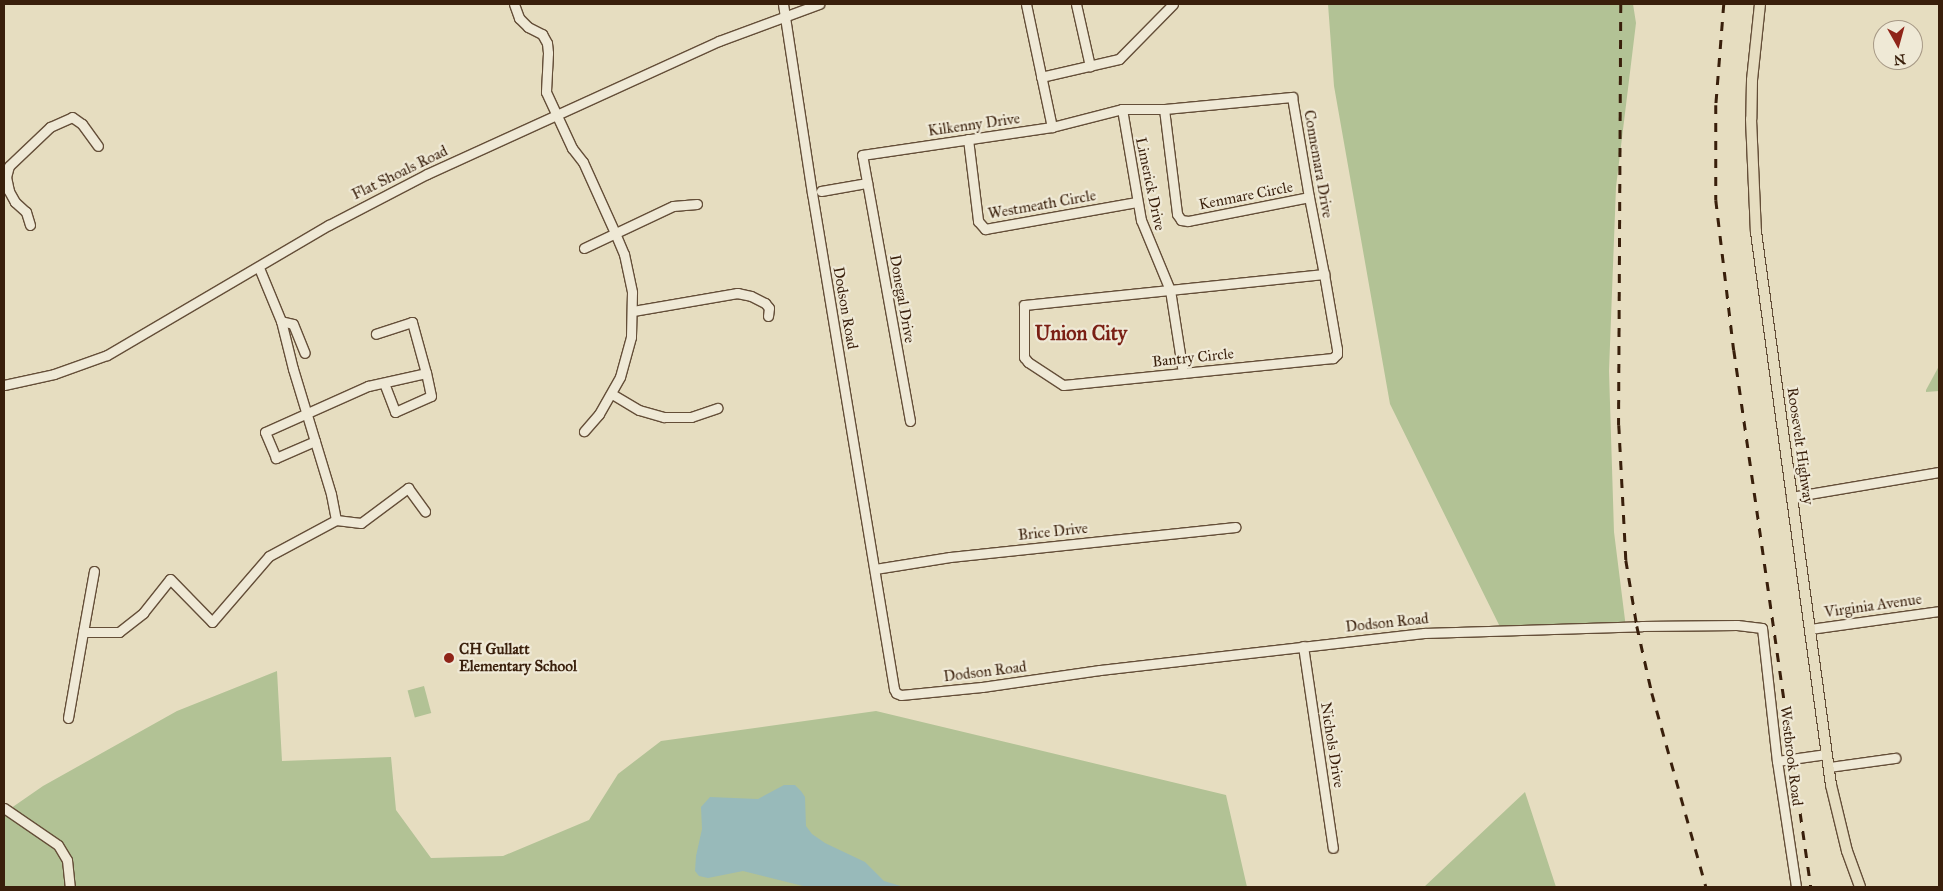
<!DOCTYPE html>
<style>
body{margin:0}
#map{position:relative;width:1943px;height:891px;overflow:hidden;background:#e6ddc0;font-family:"IM FELL Great Primer",serif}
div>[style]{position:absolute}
.green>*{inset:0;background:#b2c295;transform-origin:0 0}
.water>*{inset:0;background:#98baba}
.roads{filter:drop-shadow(1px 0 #644e38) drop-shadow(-1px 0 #644e38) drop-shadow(0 1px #644e38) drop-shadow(0 -1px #644e38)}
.minor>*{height:9px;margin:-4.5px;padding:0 4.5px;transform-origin:4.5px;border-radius:4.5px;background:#efe9d6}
.major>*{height:10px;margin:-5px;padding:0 5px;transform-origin:5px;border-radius:5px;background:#e6ddc0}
.rail>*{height:2.5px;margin-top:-1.25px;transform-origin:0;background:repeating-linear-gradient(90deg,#391f0b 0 9px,transparent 0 18px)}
.dots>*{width:14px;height:14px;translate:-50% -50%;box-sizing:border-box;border:2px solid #efe9d6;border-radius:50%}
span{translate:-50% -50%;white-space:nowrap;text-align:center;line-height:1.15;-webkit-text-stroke:4.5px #efe9d6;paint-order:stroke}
.street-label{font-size:15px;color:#391f0b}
.poi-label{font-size:15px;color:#391f0b;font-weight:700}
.left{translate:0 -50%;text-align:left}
.district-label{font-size:20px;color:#7a1f14;font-weight:700}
.frame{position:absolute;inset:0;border:5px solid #391f0b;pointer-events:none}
.north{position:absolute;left:1873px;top:20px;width:50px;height:50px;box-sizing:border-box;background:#efe9d6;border:1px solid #a69885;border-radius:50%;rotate:173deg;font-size:14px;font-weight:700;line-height:20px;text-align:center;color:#391f0b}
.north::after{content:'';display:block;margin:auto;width:18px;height:22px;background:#8f2418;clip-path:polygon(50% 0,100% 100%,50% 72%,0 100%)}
</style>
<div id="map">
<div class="green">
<i style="clip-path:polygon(1328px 4px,1633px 4px,1636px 23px,1616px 187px,1609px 371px,1614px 532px,1626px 628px,1505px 637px,1390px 404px,1334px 86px)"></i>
<i style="clip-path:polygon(1939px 366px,1939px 391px,1926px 392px,1926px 390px)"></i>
<i style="clip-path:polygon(277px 671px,282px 761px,391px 757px,396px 810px,431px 858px,503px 856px,589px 820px,618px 774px,661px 741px,876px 711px,1226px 795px,1247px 887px,4px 887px,4px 813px,43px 786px,177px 711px)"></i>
<i style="left:424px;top:686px;width:28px;height:17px;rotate:75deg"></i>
<i style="clip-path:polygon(1525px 792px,1556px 887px,1424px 887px,1491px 824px)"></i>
</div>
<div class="water">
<i style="clip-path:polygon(784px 785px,795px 785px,801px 791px,805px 797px,806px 826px,812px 834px,825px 843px,865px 862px,884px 881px,904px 887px,807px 887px,743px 871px,708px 878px,699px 876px,695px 871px,696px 856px,702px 829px,701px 807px,710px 797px,758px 799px)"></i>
</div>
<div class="roads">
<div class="minor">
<i style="left:514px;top:4px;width:15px;rotate:70deg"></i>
<i style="left:519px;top:18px;width:13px;rotate:45deg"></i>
<i style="left:528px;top:27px;width:16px;rotate:27deg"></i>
<i style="left:542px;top:34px;width:10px;rotate:61deg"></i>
<i style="left:547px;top:43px;width:10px;rotate:84deg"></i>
<i style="left:548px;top:53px;width:39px;rotate:93deg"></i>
<i style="left:546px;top:92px;width:62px;rotate:65.1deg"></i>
<i style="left:572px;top:148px;width:18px;rotate:52deg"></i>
<i style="left:583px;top:162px;width:78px;rotate:65.7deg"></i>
<i style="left:615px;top:233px;width:23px;rotate:67deg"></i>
<i style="left:624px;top:254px;width:39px;rotate:78deg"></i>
<i style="left:632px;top:292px;width:45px;rotate:91.3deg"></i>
<i style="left:631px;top:337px;width:41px;rotate:105.4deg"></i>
<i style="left:620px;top:377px;width:43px;rotate:119.6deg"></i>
<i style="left:599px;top:414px;width:23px;rotate:131deg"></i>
<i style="left:783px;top:4px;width:191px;rotate:81.3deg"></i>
<i style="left:812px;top:193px;width:503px;rotate:80.61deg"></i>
<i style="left:894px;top:689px;width:4px;rotate:63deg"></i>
<i style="left:896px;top:693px;width:5px;rotate:22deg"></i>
<i style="left:901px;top:695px;width:81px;rotate:-5.6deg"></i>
<i style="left:982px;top:687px;width:119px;rotate:-8.2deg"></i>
<i style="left:1100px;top:670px;width:326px;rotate:-6.5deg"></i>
<i style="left:1424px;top:633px;width:218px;rotate:-1.8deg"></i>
<i style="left:1642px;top:626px;width:95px;rotate:-0.6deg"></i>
<i style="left:1737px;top:625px;width:25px;rotate:7deg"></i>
<i style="left:1762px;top:628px;width:134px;rotate:83.6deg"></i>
<i style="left:1777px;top:761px;width:127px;rotate:81.4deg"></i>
<i style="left:1026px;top:4px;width:126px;rotate:78.1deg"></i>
<i style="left:1076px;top:4px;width:64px;rotate:77.3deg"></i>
<i style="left:1041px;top:77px;width:80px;rotate:-13deg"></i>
<i style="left:1119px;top:59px;width:77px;rotate:-45.5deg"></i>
<i style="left:1122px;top:109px;width:113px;rotate:80.3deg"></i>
<i style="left:1141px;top:220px;width:76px;rotate:67.5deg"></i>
<i style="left:1170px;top:290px;width:84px;rotate:81.1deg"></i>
<i style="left:1164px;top:109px;width:106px;rotate:82.9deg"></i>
<i style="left:1177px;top:214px;width:7px;rotate:56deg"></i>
<i style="left:1181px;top:220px;width:7px;rotate:8deg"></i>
<i style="left:1188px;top:221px;width:123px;rotate:-11.2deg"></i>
<i style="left:968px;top:139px;width:83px;rotate:83deg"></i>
<i style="left:978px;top:221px;width:11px;rotate:49deg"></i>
<i style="left:985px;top:229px;width:154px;rotate:-10.1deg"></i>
<i style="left:821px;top:191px;width:47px;rotate:-9.9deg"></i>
<i style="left:30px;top:225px;width:14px;rotate:-107deg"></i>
<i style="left:26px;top:212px;width:15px;rotate:-138deg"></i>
<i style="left:15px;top:202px;width:13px;rotate:-119deg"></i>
<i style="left:9px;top:191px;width:14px;rotate:-102deg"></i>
<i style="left:6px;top:177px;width:11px;rotate:-75deg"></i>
<i style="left:9px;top:166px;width:57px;rotate:-43.6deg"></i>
<i style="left:50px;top:127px;width:24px;rotate:-24deg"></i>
<i style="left:72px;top:117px;width:12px;rotate:35deg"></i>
<i style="left:82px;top:124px;width:27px;rotate:54deg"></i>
<i style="left:584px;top:248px;width:98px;rotate:-25.3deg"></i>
<i style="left:673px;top:206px;width:24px;rotate:-5deg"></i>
<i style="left:633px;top:311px;width:106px;rotate:-9.8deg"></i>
<i style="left:737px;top:293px;width:14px;rotate:12deg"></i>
<i style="left:751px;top:296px;width:16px;rotate:27deg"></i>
<i style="left:765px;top:303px;width:6px;rotate:51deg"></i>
<i style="left:769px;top:308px;width:8px;rotate:97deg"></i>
<i style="left:281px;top:321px;width:12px;rotate:14deg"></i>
<i style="left:293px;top:324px;width:31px;rotate:68deg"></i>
<i style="left:384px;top:383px;width:31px;rotate:69deg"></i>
<i style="left:395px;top:412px;width:39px;rotate:-24deg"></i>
<i style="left:431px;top:396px;width:24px;rotate:-102deg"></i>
<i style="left:4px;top:385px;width:51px;rotate:-12.4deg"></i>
<i style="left:54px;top:374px;width:56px;rotate:-19.7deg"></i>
<i style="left:107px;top:355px;width:257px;rotate:-30.4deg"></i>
<i style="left:329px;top:225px;width:110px;rotate:-27.5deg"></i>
<i style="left:427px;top:174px;width:321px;rotate:-24.5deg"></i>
<i style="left:719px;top:41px;width:107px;rotate:-20.3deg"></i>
<i style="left:612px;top:394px;width:31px;rotate:31deg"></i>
<i style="left:639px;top:410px;width:26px;rotate:16deg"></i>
<i style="left:664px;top:417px;width:27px"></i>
<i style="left:691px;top:417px;width:28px;rotate:-19deg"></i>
<i style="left:910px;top:421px;width:270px;rotate:-100.2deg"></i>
<i style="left:862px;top:155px;width:192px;rotate:-8.4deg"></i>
<i style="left:1052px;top:127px;width:72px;rotate:-14.4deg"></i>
<i style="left:1122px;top:109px;width:42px"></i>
<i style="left:1164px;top:109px;width:129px;rotate:-5.4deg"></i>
<i style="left:1292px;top:97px;width:101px;rotate:80.4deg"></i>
<i style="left:1309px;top:197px;width:78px;rotate:79deg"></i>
<i style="left:1324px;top:274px;width:76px;rotate:80.2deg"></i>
<i style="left:1337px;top:349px;width:5px;rotate:90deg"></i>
<i style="left:1337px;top:354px;width:6px;rotate:135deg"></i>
<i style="left:1333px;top:358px;width:271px;rotate:174.3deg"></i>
<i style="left:1063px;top:385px;width:42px;rotate:-146.7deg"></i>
<i style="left:1028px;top:362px;width:6px;rotate:-129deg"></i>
<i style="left:1024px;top:357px;width:52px;rotate:-90deg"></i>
<i style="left:1024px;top:305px;width:302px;rotate:-5.9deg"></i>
<i style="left:315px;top:441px;width:43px;rotate:156.4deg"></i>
<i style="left:276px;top:458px;width:28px;rotate:-113deg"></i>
<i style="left:265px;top:432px;width:113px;rotate:-24.1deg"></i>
<i style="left:368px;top:386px;width:59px;rotate:-12.6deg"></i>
<i style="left:426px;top:373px;width:53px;rotate:-105.4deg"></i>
<i style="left:412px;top:322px;width:38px;rotate:162deg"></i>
<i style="left:1791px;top:497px;width:150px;rotate:-9.6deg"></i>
<i style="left:336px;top:520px;width:25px;rotate:7deg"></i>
<i style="left:361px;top:523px;width:59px;rotate:-36.7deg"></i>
<i style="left:408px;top:488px;width:29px;rotate:54deg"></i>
<i style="left:875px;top:569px;width:76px;rotate:-9.1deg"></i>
<i style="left:950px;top:557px;width:287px;rotate:-6deg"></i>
<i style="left:1810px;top:629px;width:130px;rotate:-7.9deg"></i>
<i style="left:83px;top:632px;width:62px;rotate:-79.8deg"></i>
<i style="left:1303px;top:646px;width:204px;rotate:81.6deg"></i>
<i style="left:68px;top:718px;width:87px;rotate:-80.1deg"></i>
<i style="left:83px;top:632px;width:36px"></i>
<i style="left:119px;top:632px;width:31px;rotate:-38deg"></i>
<i style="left:143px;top:613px;width:43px;rotate:-51.5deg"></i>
<i style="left:170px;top:579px;width:60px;rotate:45.7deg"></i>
<i style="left:212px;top:622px;width:87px;rotate:-49.2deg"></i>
<i style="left:269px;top:556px;width:76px;rotate:-28.2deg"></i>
<i style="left:336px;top:520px;width:26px;rotate:-101deg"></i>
<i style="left:331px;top:494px;width:131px;rotate:-106.9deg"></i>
<i style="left:293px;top:369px;width:49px;rotate:-104deg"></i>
<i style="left:281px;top:321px;width:57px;rotate:-112.5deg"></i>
<i style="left:1777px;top:761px;width:50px;rotate:-8deg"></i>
<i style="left:1829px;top:767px;width:67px;rotate:-7.8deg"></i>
<i style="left:4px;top:808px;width:65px;rotate:34.4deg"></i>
<i style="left:58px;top:845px;width:17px;rotate:59deg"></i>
<i style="left:67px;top:860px;width:27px;rotate:84deg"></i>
</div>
<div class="major">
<i style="left:1760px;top:4px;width:76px;rotate:96deg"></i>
<i style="left:1752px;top:80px;width:39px;rotate:91deg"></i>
<i style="left:1751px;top:119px;width:113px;rotate:87.5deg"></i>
<i style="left:1756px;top:232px;width:558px;rotate:82.28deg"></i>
<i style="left:1831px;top:785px;width:68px;rotate:76.4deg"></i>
<i style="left:1847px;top:851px;width:38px;rotate:70deg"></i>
</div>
</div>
<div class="rail">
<i style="left:1621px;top:4px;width:421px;rotate:90.3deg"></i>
<i style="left:1619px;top:425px;width:135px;rotate:87deg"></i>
<i style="left:1626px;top:560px;width:67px;rotate:80.5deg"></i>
<i style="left:1637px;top:626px;width:69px;rotate:77.4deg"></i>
<i style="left:1652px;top:693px;width:201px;rotate:74.4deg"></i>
<i style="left:1724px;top:4px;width:101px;rotate:94.5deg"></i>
<i style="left:1716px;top:105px;width:95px;rotate:90deg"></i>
<i style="left:1716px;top:200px;width:151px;rotate:83.2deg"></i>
<i style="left:1734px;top:350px;width:542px;rotate:81.84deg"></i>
</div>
<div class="dots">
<i style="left:449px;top:658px;background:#8f2418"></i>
</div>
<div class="street-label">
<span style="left:974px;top:125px;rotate:-8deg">Kilkenny Drive</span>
<span style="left:1318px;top:164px;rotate:80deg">Connemara Drive</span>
<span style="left:400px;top:173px;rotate:-26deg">Flat Shoals Road</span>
<span style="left:1150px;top:184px;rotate:78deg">Limerick Drive</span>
<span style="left:1246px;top:196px;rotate:-11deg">Kenmare Circle</span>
<span style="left:1042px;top:205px;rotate:-10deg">Westmeath Circle</span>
<span style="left:902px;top:299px;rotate:80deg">Donegal Drive</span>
<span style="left:845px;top:308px;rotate:80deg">Dodson Road</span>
<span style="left:1193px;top:358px;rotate:-6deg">Bantry Circle</span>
<span style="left:1800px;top:446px;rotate:82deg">Roosevelt Highway</span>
<span style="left:1053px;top:532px;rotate:-6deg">Brice Drive</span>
<span style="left:1873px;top:606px;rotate:-8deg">Virginia Avenue</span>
<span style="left:1387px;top:623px;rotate:-6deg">Dodson Road</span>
<span style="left:985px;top:672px;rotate:-7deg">Dodson Road</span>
<span style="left:1332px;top:745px;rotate:81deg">Nichols Drive</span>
<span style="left:1791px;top:756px;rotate:83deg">Westbrook Road</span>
</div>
<div class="poi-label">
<span class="left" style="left:459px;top:658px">CH Gullatt<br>Elementary School</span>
</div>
<div class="district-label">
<span style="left:1081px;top:333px">Union City</span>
</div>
<div class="frame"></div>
<div class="north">N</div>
</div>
